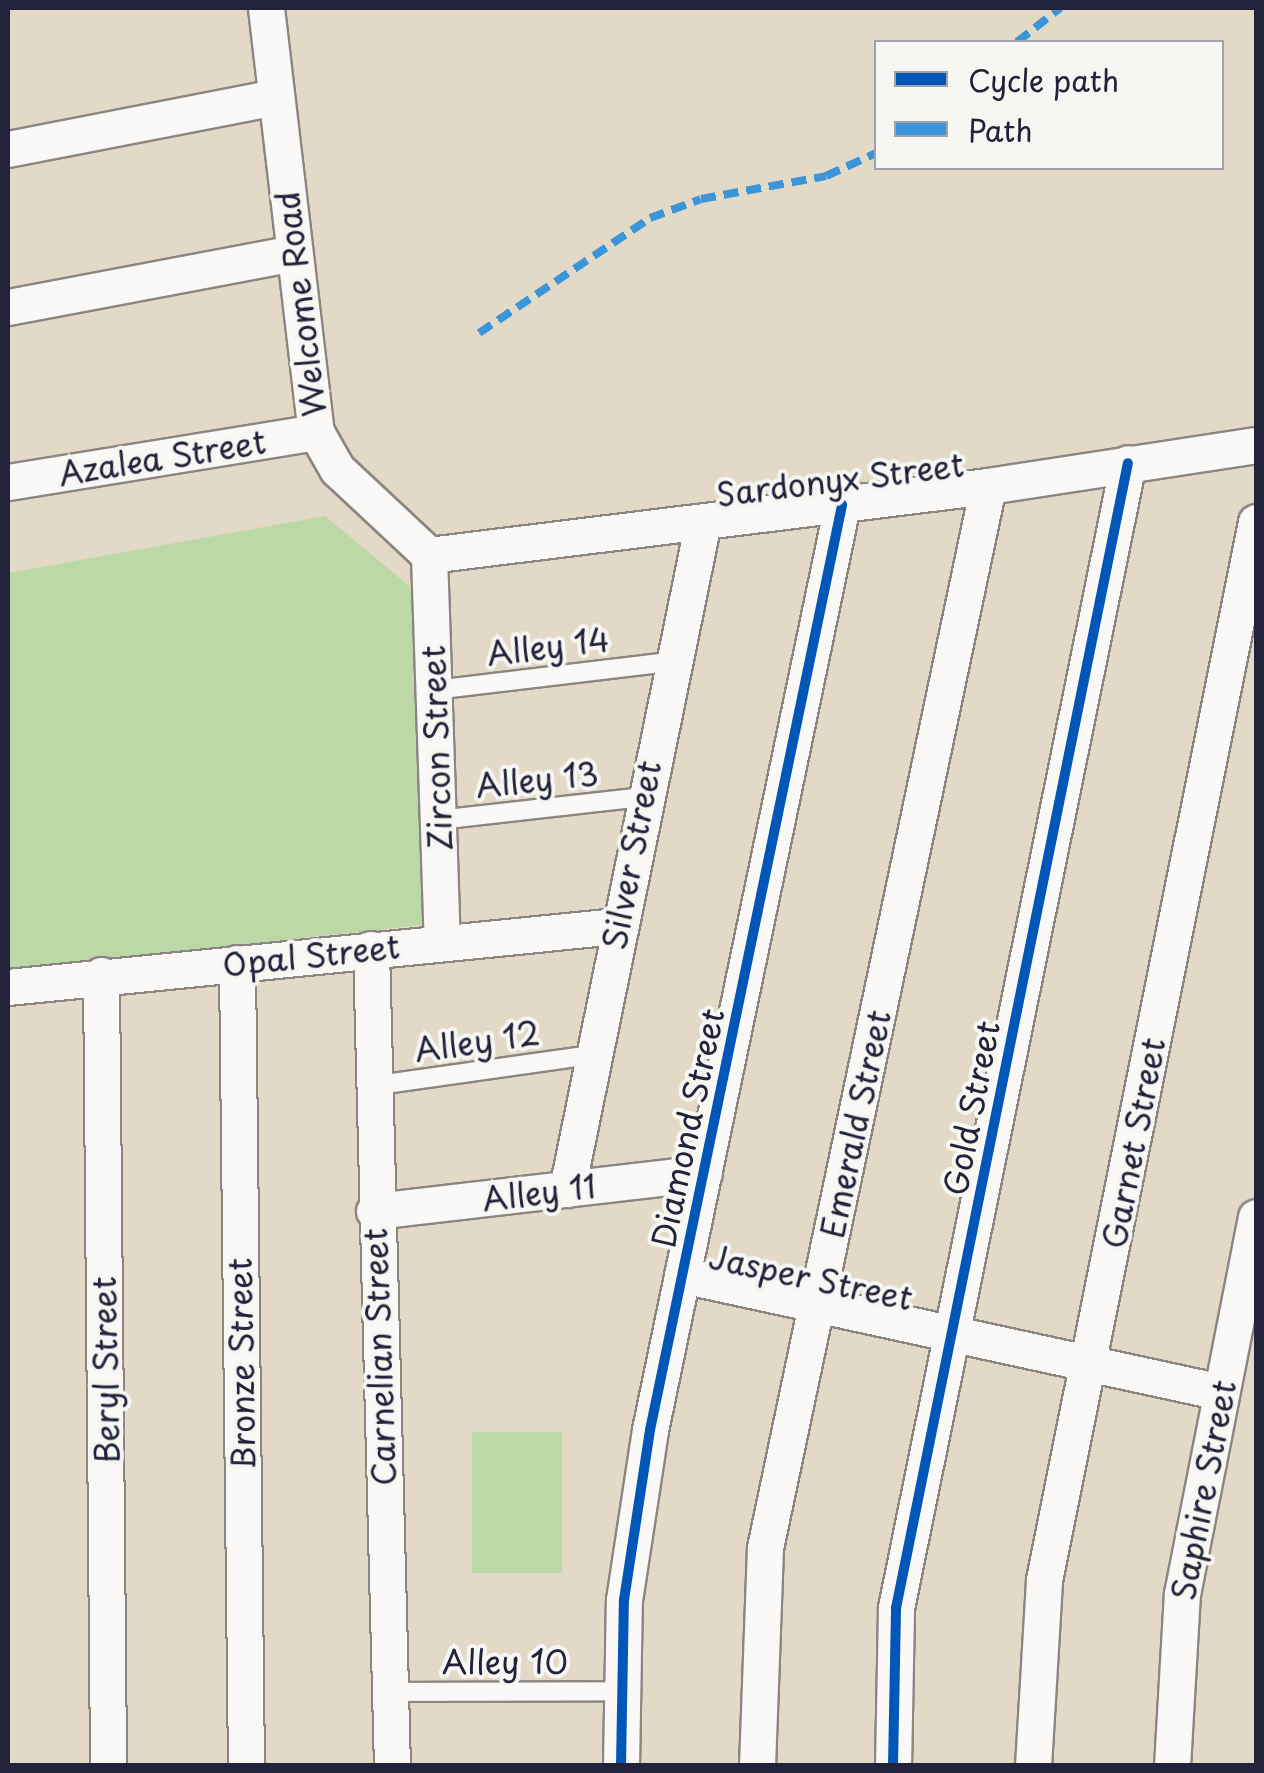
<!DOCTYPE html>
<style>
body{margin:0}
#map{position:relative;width:1264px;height:1773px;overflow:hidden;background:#e2d9c7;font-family:"Playpen Sans",sans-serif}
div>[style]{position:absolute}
.green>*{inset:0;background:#bdd8a7;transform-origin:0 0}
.roads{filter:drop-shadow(2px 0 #8b8682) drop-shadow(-2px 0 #8b8682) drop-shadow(0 2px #8b8682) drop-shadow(0 -2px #8b8682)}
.service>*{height:18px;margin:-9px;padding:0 9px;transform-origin:9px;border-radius:9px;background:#fbf9f7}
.minor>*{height:35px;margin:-17.5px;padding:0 17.5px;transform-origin:17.5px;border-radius:17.5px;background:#fbf9f7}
.quiet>*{height:8px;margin-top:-4px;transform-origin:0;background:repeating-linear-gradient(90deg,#3b95d9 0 15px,transparent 0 23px)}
.cycleway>*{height:10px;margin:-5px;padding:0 5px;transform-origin:5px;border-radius:5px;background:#0057b8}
span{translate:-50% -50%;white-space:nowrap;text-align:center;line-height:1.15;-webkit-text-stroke:8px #f6f6f2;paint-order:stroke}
.street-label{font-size:32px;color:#22223b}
.frame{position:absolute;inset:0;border:10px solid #22223b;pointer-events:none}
.legend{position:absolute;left:874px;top:40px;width:350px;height:130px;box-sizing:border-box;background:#f6f6f2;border:2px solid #a1a1a9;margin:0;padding:12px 18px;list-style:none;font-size:30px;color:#22223b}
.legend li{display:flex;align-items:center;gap:20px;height:50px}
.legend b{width:50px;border:2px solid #a1a1a9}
</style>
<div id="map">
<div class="green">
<i style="clip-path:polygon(325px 516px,414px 590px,430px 924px,8px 971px,8px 573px)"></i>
<i style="left:472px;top:1432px;width:90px;height:141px"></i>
</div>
<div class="roads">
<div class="service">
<i style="left:434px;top:690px;width:238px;rotate:-6.8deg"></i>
<i style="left:438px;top:820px;width:205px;rotate:-6.4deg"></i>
<i style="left:371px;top:1086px;width:223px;rotate:-8deg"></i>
<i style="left:389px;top:1692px;width:232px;rotate:-0.2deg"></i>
</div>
<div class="minor">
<i style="left:266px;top:8px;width:427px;rotate:83.3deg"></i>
<i style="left:316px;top:432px;width:43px;rotate:60.4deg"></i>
<i style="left:337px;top:469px;width:126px;rotate:43.1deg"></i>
<i style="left:8px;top:149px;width:272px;rotate:-11deg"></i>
<i style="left:8px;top:307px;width:291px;rotate:-10.7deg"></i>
<i style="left:8px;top:482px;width:312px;rotate:-9.2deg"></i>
<i style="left:429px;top:555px;width:563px;rotate:-7.04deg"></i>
<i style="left:988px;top:486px;width:271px;rotate:-8.7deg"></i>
<i style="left:429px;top:555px;width:387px;rotate:88.1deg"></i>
<i style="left:371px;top:949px;width:817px;rotate:88.53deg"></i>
<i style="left:237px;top:963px;width:803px;rotate:89.36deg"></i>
<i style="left:101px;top:975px;width:791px;rotate:89.49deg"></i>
<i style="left:8px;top:987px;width:611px;rotate:-5.73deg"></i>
<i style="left:567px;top:1189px;width:681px;rotate:-78.48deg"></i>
<i style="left:374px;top:1211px;width:332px;rotate:-6.6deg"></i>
<i style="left:682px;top:1275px;width:552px;rotate:12.25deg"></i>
<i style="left:621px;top:1766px;width:166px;rotate:-89deg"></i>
<i style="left:624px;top:1600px;width:172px;rotate:-81.3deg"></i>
<i style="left:650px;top:1430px;width:945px;rotate:-78.27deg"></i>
<i style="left:757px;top:1766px;width:218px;rotate:-87.9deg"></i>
<i style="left:765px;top:1548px;width:1085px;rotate:-78.14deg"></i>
<i style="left:893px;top:1766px;width:158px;rotate:-88.9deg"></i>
<i style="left:896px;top:1608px;width:1168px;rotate:-78.55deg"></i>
<i style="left:1033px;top:1766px;width:186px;rotate:-86.6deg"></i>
<i style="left:1044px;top:1580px;width:1079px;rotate:-78.67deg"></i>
<i style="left:1172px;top:1766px;width:172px;rotate:-86.7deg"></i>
<i style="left:1182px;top:1594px;width:384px;rotate:-78.9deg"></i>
</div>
</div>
<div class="quiet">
<i style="left:1017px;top:42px;width:55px;rotate:-38.3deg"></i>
<i style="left:479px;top:333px;width:206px;rotate:-33.9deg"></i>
<i style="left:650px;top:218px;width:54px;rotate:-20.4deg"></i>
<i style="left:701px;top:199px;width:127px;rotate:-10.4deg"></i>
<i style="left:826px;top:176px;width:55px;rotate:-24.7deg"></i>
</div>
<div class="cycleway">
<i style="left:621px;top:1766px;width:166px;rotate:-89deg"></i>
<i style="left:624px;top:1600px;width:172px;rotate:-81.3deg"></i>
<i style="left:650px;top:1430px;width:945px;rotate:-78.27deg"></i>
<i style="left:893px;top:1766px;width:158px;rotate:-88.9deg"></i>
<i style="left:896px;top:1608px;width:1168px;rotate:-78.55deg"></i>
</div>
<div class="street-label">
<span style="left:300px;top:304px;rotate:-97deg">Welcome Road</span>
<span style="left:162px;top:457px;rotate:-9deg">Azalea Street</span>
<span style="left:840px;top:479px;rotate:-7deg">Sardonyx Street</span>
<span style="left:548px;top:646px;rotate:-7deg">Alley 14</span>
<span style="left:436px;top:748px;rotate:-92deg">Zircon Street</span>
<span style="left:537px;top:779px;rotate:-6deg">Alley 13</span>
<span style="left:631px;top:855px;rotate:-79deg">Silver Street</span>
<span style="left:311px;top:955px;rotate:-6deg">Opal Street</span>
<span style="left:477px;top:1041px;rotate:-8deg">Alley 12</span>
<span style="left:971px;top:1108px;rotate:-79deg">Gold Street</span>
<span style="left:855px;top:1124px;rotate:-78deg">Emerald Street</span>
<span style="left:687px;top:1128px;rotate:-78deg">Diamond Street</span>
<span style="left:1133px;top:1143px;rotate:-79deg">Garnet Street</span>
<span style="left:539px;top:1192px;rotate:-7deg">Alley 11</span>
<span style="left:811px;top:1277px;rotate:12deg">Jasper Street</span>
<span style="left:379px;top:1357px;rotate:-92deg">Carnelian Street</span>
<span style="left:241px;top:1364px;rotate:-91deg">Bronze Street</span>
<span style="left:105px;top:1370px;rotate:-91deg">Beryl Street</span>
<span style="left:1203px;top:1490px;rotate:-79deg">Saphire Street</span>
<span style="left:505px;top:1661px">Alley 10</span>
</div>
<div class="frame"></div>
<ul class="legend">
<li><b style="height:12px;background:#0057b8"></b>Cycle path</li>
<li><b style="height:12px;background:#3b95d9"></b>Path</li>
</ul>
</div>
